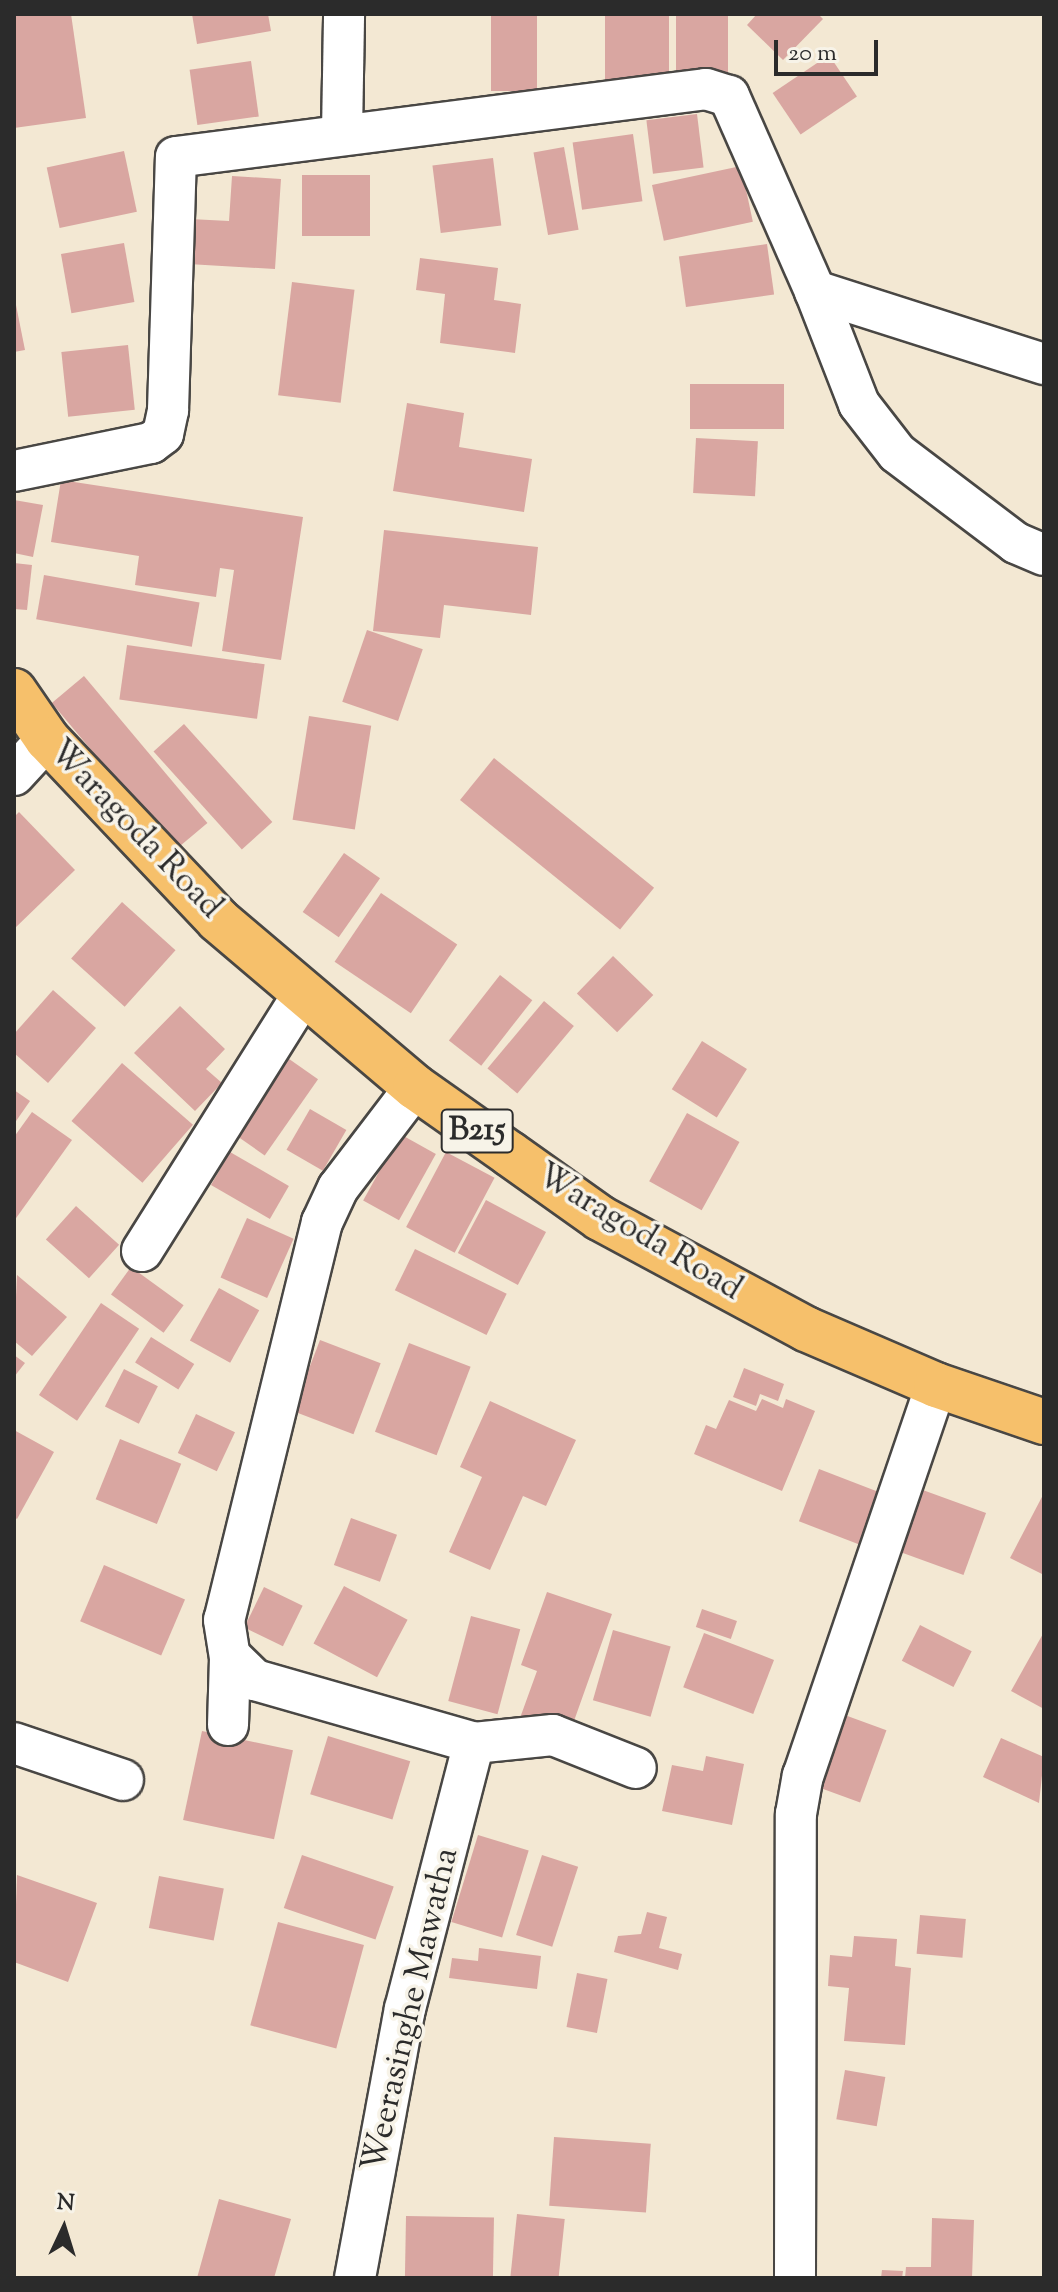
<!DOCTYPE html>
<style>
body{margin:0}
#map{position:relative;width:1058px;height:2292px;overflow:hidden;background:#f3e8d3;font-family:"Sorts Mill Goudy",serif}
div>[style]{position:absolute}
.building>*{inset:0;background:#d9a6a1;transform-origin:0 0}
.roads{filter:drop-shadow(2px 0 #494744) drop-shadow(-2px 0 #494744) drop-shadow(0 2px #494744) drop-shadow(0 -2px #494744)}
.minor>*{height:40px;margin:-20px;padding:0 20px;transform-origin:20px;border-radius:20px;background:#fff}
.major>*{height:44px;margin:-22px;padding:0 22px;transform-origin:22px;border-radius:22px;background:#f6c06b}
span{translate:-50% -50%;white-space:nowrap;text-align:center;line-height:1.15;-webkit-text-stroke:7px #f7f3e8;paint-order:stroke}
.shield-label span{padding:2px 6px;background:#f7f3e8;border:2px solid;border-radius:6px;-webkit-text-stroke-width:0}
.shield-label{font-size:32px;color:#2b2b2b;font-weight:700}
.street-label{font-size:34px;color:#2b2b2b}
.frame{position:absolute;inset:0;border:16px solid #2b2b2b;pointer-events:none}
.north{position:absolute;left:24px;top:2188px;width:80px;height:80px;-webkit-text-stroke:6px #f7f3e8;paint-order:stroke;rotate:4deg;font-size:22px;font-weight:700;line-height:32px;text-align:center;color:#2b2b2b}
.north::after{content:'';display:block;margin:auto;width:28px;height:36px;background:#2b2b2b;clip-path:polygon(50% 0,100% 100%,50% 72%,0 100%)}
.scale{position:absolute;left:774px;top:40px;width:104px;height:36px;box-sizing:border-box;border:4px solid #2b2b2b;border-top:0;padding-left:10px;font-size:24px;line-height:28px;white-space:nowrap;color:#2b2b2b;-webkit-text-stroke:6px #f7f3e8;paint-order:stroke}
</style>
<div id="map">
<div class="building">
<i style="clip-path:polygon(14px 14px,71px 14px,86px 118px,14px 128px)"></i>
<i style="clip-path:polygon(192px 14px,268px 14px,271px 31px,197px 44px)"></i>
<i style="left:491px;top:14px;width:46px;height:77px"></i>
<i style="left:605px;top:14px;width:64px;height:68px"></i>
<i style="left:676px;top:14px;width:52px;height:66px"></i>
<i style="clip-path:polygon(757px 14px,818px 14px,823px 19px,783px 60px,747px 25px)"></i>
<i style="left:829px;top:55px;width:50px;height:68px;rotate:56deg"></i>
<i style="left:251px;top:61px;width:56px;height:62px;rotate:82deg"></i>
<i style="left:697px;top:114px;width:54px;height:51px;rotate:83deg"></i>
<i style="left:633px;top:134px;width:68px;height:61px;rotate:82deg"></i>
<i style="left:564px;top:147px;width:84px;height:31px;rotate:80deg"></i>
<i style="left:124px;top:151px;width:62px;height:79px;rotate:78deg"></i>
<i style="left:493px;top:158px;width:68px;height:61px;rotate:83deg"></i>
<i style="left:741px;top:166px;width:57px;height:91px;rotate:78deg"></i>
<i style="left:302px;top:175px;width:68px;height:61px"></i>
<i style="clip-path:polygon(232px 176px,281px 179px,275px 269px,188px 264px,190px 219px,229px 221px)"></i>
<i style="left:124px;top:243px;width:60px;height:64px;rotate:80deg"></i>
<i style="left:767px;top:244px;width:51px;height:89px;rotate:82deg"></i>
<i style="clip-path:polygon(420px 258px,498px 268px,494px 300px,521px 304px,515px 353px,440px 343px,445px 294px,416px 290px)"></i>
<i style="left:292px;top:282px;width:63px;height:114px;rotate:7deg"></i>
<i style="clip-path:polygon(14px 295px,25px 350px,14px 352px)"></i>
<i style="left:128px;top:345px;width:65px;height:67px;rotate:84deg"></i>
<i style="left:690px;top:384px;width:94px;height:45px"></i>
<i style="clip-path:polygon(407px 403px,464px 413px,459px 447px,532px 459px,524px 512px,393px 491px)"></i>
<i style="left:696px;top:438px;width:62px;height:55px;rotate:3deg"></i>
<i style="clip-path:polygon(61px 480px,303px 517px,281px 660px,222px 651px,234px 570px,220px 568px,216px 597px,135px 585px,139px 556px,51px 542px)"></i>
<i style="clip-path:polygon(14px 500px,43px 505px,33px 557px,14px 553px)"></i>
<i style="clip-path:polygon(384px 530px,538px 547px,531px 615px,444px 605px,440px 638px,373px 631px)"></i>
<i style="clip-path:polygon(14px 563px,32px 565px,27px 610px,14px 609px)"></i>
<i style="left:44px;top:575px;width:158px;height:45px;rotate:10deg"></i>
<i style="left:367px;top:630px;width:59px;height:76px;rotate:19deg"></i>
<i style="left:127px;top:645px;width:139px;height:55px;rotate:8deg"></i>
<i style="left:84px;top:676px;width:192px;height:42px;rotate:50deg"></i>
<i style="left:309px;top:716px;width:63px;height:105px;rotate:9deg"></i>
<i style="left:184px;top:724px;width:132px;height:41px;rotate:48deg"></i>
<i style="left:494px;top:758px;width:206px;height:54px;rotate:39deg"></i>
<i style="clip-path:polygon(19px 812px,75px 870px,14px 929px,14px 817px)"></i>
<i style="left:344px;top:853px;width:44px;height:72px;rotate:35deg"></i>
<i style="left:381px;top:893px;width:92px;height:83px;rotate:34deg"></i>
<i style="left:122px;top:902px;width:72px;height:76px;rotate:42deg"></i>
<i style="left:613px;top:956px;width:56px;height:52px;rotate:44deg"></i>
<i style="left:500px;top:975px;width:41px;height:83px;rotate:38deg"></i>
<i style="clip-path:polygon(53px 990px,96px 1028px,48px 1083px,14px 1053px,14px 1034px)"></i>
<i style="left:544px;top:1001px;width:39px;height:88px;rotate:40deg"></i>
<i style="clip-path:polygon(180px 1006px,225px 1049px,206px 1069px,222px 1083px,195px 1111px,134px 1053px)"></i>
<i style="left:702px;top:1041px;width:53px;height:57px;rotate:32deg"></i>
<i style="left:282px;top:1054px;width:44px;height:93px;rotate:35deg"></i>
<i style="left:122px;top:1063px;width:94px;height:77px;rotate:41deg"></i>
<i style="clip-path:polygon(14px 1090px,30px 1101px,14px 1124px)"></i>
<i style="left:310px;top:1109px;width:42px;height:47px;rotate:30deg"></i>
<i style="clip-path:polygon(32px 1112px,72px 1140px,14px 1221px,14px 1137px)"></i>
<i style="left:687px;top:1113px;width:60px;height:78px;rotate:29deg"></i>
<i style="left:400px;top:1134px;width:41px;height:76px;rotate:29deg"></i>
<i style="left:230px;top:1152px;width:68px;height:38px;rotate:30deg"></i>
<i style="left:446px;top:1152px;width:55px;height:85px;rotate:28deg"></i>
<i style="left:486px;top:1200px;width:68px;height:60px;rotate:28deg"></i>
<i style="left:76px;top:1206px;width:58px;height:45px;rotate:42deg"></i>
<i style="left:247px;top:1218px;width:51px;height:65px;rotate:24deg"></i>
<i style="left:415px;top:1249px;width:102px;height:46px;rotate:26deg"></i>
<i style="left:131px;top:1267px;width:65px;height:34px;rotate:36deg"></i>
<i style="clip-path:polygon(17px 1275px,67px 1317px,32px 1356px,14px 1341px)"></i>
<i style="left:219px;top:1288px;width:46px;height:60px;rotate:29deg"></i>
<i style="left:101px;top:1303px;width:46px;height:111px;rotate:34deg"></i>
<i style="left:151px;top:1337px;width:51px;height:30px;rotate:32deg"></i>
<i style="left:320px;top:1340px;width:65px;height:76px;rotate:21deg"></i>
<i style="left:409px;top:1343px;width:66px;height:95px;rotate:21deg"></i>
<i style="clip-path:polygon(14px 1355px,25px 1363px,14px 1377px)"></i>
<i style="clip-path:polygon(744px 1368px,784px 1384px,778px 1401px,760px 1394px,756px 1406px,733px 1397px)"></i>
<i style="left:124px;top:1369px;width:38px;height:42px;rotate:27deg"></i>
<i style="clip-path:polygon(762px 1399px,783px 1408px,786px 1399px,815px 1411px,782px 1491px,694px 1454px,706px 1425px,716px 1429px,729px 1400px,756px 1411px)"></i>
<i style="clip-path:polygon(490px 1401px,576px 1440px,546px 1506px,523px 1496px,490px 1570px,449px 1552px,482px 1477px,460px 1467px)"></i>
<i style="left:196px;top:1414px;width:43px;height:43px;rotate:25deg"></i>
<i style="clip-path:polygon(14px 1430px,54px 1452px,17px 1519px,14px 1517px)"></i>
<i style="left:120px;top:1439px;width:66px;height:65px;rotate:22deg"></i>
<i style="left:819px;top:1469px;width:66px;height:56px;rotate:21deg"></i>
<i style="left:909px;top:1485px;width:82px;height:66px;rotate:20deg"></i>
<i style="clip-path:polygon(1044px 1493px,1044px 1575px,1010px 1558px)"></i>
<i style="left:351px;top:1518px;width:49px;height:50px;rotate:20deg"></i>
<i style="left:104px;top:1565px;width:88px;height:61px;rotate:23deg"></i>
<i style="left:344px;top:1586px;width:72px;height:65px;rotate:28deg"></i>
<i style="left:264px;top:1587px;width:43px;height:45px;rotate:26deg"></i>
<i style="clip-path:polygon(547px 1592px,612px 1614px,569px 1735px,520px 1718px,537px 1671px,521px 1665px)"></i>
<i style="left:702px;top:1609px;width:37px;height:19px;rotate:19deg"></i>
<i style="left:471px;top:1616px;width:51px;height:88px;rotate:15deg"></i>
<i style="left:920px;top:1625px;width:58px;height:40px;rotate:27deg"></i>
<i style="left:613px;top:1630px;width:60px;height:73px;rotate:16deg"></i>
<i style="clip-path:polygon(1044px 1632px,1044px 1709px,1011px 1691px)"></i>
<i style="left:704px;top:1633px;width:75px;height:58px;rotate:21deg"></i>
<i style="left:831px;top:1710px;width:59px;height:77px;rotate:20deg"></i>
<i style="left:202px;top:1731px;width:93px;height:91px;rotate:12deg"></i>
<i style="left:328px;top:1736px;width:86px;height:61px;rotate:17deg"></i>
<i style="clip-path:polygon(1001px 1738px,1044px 1757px,1039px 1803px,983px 1777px)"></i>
<i style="clip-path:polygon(706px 1756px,744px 1764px,732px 1825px,662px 1811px,672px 1765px,703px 1771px)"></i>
<i style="left:478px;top:1835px;width:53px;height:91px;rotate:17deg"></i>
<i style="left:302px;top:1855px;width:97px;height:56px;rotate:19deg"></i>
<i style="left:542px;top:1855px;width:38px;height:84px;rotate:18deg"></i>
<i style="clip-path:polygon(17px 1875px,97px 1903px,68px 1982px,14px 1962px)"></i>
<i style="left:159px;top:1876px;width:66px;height:53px;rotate:11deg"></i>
<i style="clip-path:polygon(647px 1912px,667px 1917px,659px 1948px,682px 1954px,678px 1970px,614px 1952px,618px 1936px,641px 1934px)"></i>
<i style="left:920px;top:1915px;width:46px;height:39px;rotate:5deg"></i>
<i style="left:278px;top:1922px;width:89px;height:107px;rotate:15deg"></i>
<i style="clip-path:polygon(854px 1936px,897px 1939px,895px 1966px,911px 1968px,905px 2045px,844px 2041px,849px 1988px,828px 1986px,830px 1955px,852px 1957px)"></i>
<i style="clip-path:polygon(479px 1948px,541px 1956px,537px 1989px,449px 1978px,452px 1958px,478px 1961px)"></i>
<i style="left:577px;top:1973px;width:31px;height:55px;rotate:11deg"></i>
<i style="left:845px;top:2070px;width:41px;height:50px;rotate:10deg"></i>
<i style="left:554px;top:2137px;width:97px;height:69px;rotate:4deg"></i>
<i style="clip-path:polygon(219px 2199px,291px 2219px,274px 2278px,197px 2278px)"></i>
<i style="left:517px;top:2214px;width:48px;height:64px;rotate:6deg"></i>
<i style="left:406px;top:2216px;width:88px;height:62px;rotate:1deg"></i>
<i style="clip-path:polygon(932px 2218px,974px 2220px,972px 2278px,905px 2278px,906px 2267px,931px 2267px)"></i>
<i style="clip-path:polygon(882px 2270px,903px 2271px,902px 2278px,881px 2278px)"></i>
</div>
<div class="roads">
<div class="minor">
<i style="left:342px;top:133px;width:119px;rotate:-89deg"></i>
<i style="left:815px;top:291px;width:121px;rotate:68.7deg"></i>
<i style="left:859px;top:404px;width:62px;rotate:52.2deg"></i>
<i style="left:897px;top:453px;width:149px;rotate:37.1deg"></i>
<i style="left:1016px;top:543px;width:30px;rotate:23deg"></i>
<i style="left:14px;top:471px;width:140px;rotate:-11.6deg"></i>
<i style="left:151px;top:443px;width:15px;rotate:-37deg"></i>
<i style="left:163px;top:434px;width:25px;rotate:-78deg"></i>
<i style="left:168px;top:410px;width:253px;rotate:-88.2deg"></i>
<i style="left:176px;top:157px;width:534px;rotate:-7.31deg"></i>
<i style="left:706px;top:89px;width:24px;rotate:17deg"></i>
<i style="left:729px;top:96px;width:213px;rotate:66.2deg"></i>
<i style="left:815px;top:291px;width:240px;rotate:17.7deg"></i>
<i style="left:14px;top:775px;width:49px;rotate:-47.5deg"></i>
<i style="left:415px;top:1087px;width:127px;rotate:127.3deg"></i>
<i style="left:338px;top:1188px;width:38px;rotate:115deg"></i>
<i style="left:322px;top:1222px;width:410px;rotate:103.8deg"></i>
<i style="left:224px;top:1620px;width:36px;rotate:81deg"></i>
<i style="left:230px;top:1656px;width:35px;rotate:44deg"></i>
<i style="left:255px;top:1680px;width:228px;rotate:16deg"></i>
<i style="left:474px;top:1743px;width:79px;rotate:-5.8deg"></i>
<i style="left:553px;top:1735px;width:89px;rotate:21.7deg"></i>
<i style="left:142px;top:1251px;width:305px;rotate:-57.9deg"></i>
<i style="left:228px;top:1725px;width:69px;rotate:-88.3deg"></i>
<i style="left:14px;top:1743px;width:115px;rotate:18.7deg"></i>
<i style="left:355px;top:2278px;width:274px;rotate:-79.5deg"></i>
<i style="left:405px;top:2009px;width:275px;rotate:-75.5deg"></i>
<i style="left:795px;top:2278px;width:464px;rotate:-89.9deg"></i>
<i style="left:796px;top:1814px;width:39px;rotate:-80deg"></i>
<i style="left:803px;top:1776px;width:413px;rotate:-71.2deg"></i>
</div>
<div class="major">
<i style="left:14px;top:691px;width:58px;rotate:55.5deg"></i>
<i style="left:47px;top:739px;width:249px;rotate:46.6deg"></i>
<i style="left:218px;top:920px;width:258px;rotate:40.3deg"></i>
<i style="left:415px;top:1087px;width:116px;rotate:35.2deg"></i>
<i style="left:510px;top:1154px;width:110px;rotate:35.4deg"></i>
<i style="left:600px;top:1218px;width:234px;rotate:28.3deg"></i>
<i style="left:806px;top:1329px;width:142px;rotate:23.3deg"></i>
<i style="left:936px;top:1385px;width:114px;rotate:18.9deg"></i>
</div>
</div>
<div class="shield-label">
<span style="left:477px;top:1131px">B215</span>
</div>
<div class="street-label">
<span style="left:135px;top:830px;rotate:46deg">Waragoda Road</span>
<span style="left:639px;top:1233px;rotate:31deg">Waragoda Road</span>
<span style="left:411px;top:2010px;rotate:-77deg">Weerasinghe Mawatha</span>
</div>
<div class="frame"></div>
<div class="north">N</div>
<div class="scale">20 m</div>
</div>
